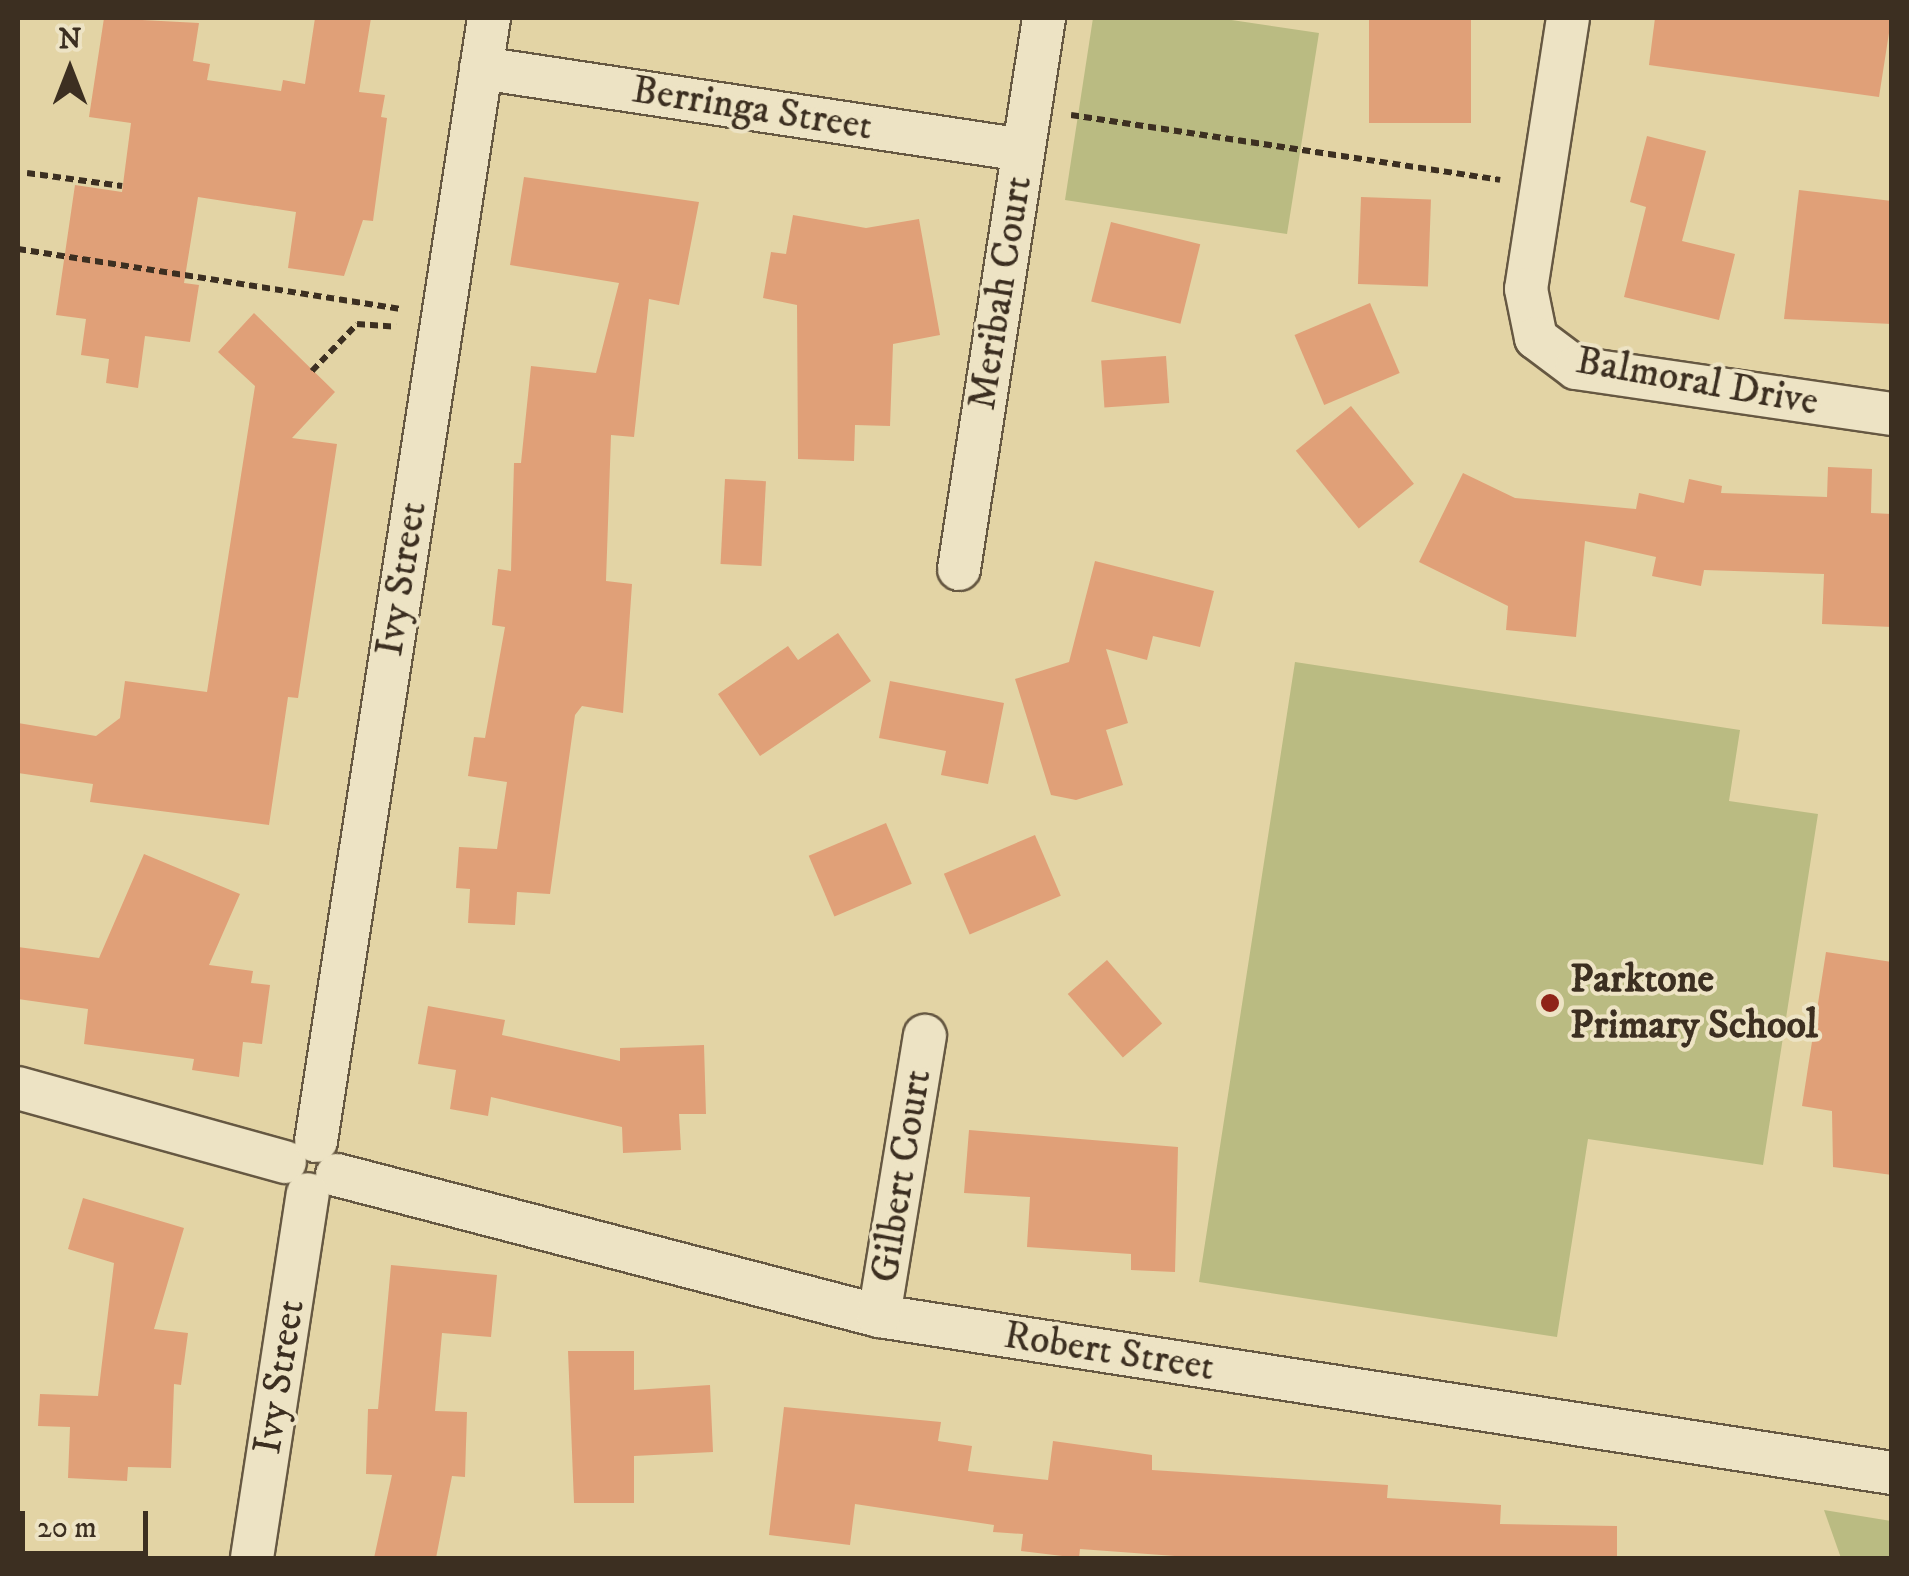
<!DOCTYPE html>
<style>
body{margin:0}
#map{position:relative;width:1909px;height:1576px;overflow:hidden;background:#e3d4a5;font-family:"IM FELL DW Pica",serif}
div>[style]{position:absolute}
.green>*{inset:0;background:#babb82}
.building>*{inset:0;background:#e0a078;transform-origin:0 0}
.path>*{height:6px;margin-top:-3px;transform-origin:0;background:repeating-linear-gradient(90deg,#3c2f21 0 8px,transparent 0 13px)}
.roads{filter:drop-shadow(2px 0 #665842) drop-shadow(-2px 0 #665842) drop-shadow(0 2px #665842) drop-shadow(0 -2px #665842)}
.street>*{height:42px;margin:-21px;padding:0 21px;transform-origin:21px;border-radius:21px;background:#ede3c4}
.dots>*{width:28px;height:28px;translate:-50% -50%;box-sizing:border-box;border:5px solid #ede3c4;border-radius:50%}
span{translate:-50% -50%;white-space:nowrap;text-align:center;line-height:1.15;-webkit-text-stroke:8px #ede3c4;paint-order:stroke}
.street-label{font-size:40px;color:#3c2f21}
.poi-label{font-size:40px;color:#3c2f21;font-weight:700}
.left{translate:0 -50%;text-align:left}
.frame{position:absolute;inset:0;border:20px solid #3c2f21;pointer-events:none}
.north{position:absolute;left:20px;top:20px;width:100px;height:100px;-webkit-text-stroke:8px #ede3c4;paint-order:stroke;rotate:0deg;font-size:28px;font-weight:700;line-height:40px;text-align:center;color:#3c2f21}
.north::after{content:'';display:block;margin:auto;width:35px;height:45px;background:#3c2f21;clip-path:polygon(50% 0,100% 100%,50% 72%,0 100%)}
.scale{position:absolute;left:20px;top:1511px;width:128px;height:45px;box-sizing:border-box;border:5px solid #3c2f21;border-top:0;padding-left:12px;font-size:30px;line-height:35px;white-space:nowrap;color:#3c2f21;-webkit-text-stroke:8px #ede3c4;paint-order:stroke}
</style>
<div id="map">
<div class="green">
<i style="clip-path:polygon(1093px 18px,1218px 18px,1319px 33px,1287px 234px,1065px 200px)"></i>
<i style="clip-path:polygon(1295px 662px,1740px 730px,1729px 801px,1818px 814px,1763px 1165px,1588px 1139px,1557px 1337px,1199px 1282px)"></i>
<i style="clip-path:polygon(1824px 1510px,1891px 1521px,1891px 1558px,1841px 1558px)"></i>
</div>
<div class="building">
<i style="clip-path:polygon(104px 18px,199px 23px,193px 61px,210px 64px,207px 80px,281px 91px,283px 80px,305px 84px,315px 18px,371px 18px,359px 92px,385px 95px,381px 117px,387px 118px,373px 221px,363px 220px,344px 276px,288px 268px,296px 212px,198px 197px,184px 283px,199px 285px,190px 342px,145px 336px,138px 388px,106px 383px,109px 359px,81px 355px,86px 319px,56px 315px,75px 185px,122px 192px,131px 123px,89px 117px)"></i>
<i style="left:1369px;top:18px;width:102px;height:105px"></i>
<i style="clip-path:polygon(1655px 18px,1891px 20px,1879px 97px,1649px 65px)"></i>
<i style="clip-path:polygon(1647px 136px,1706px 151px,1682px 241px,1735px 254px,1719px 320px,1624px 297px,1646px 207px,1630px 202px)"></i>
<i style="clip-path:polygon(524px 177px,699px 202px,679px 305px,649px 299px,634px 437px,611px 435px,606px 581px,632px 584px,623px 713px,582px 706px,575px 715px,550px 894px,517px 892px,515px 925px,468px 923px,470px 889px,456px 888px,459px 847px,497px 849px,507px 782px,468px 776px,474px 737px,485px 738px,505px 627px,492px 625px,498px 569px,511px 571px,514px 463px,521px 463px,531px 366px,596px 373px,619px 283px,510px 265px)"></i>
<i style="clip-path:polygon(1799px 190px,1892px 201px,1892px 324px,1784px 319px)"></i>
<i style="left:1361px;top:197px;width:70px;height:87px;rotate:2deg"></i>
<i style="clip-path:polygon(793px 215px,866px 228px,919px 219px,940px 335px,893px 344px,890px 426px,855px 425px,854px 461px,798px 459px,797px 305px,763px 298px,771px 252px,786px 254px)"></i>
<i style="left:1111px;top:222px;width:92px;height:82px;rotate:14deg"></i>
<i style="left:1370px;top:303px;width:76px;height:82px;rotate:67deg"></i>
<i style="clip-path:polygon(254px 313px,335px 392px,292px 438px,337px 444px,298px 698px,288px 697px,269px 825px,90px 802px,93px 784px,18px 773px,18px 723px,96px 736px,120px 718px,125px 681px,207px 692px,255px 386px,218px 352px)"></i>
<i style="left:1166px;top:356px;width:47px;height:65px;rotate:86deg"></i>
<i style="left:1351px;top:406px;width:100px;height:71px;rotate:51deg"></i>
<i style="clip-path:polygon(1828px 467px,1872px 469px,1871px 513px,1892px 514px,1892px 627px,1822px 624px,1824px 574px,1704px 570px,1701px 586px,1652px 576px,1656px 557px,1585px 541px,1576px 637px,1506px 630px,1508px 606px,1419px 562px,1463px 473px,1515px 498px,1636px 509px,1639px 493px,1684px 503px,1689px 479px,1722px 486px,1721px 493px,1827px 497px)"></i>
<i style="left:725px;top:479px;width:41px;height:85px;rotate:3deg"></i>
<i style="clip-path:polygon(1095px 561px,1214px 591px,1200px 647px,1153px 636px,1147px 660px,1106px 649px,1128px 723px,1106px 730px,1123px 785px,1076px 800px,1051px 795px,1015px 679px,1069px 662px)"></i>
<i style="clip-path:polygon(838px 633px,871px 681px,760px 756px,718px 694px,788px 646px,798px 660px)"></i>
<i style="clip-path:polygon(890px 681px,1004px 703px,988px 784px,941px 775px,946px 751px,879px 738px)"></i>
<i style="left:886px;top:823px;width:66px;height:84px;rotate:67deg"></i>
<i style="left:1035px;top:835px;width:66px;height:99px;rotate:67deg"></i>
<i style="clip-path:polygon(144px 854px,240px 894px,209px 965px,253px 971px,251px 983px,270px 985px,262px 1044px,243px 1042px,239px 1077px,192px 1070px,194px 1059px,84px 1044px,88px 1009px,18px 999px,18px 947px,99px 958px)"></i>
<i style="clip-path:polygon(1826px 952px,1892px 962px,1892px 1175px,1833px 1167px,1832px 1111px,1802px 1106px)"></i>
<i style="left:1107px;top:960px;width:84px;height:52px;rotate:49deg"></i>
<i style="clip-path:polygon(428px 1006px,505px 1020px,502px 1035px,620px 1061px,620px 1048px,704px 1045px,706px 1114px,679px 1114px,681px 1150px,623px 1153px,622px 1127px,491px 1097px,488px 1116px,450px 1109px,456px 1070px,418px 1064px)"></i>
<i style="clip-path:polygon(969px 1130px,1178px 1147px,1175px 1272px,1131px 1270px,1131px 1254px,1027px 1247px,1030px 1197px,964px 1193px)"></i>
<i style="clip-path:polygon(83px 1198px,184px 1228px,154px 1329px,188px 1333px,181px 1385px,174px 1384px,171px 1468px,128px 1467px,127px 1481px,68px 1478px,70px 1427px,38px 1426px,40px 1394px,98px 1396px,114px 1263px,68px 1249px)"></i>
<i style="clip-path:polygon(391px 1265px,497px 1275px,491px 1337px,442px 1333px,435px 1411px,467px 1412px,465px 1477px,452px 1476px,436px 1558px,374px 1558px,392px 1475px,366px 1474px,368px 1409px,378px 1409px)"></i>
<i style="clip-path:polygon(568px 1351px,634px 1351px,634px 1390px,710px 1385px,713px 1452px,634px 1456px,634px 1503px,574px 1503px)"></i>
<i style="clip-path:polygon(784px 1407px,941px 1422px,938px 1441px,972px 1446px,968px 1471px,1048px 1480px,1053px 1441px,1152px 1455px,1152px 1470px,1388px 1485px,1387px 1498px,1501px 1505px,1500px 1524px,1617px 1526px,1617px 1558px,1202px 1558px,1080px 1549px,1079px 1558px,1021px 1551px,1023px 1534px,993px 1532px,994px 1525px,855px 1504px,850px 1545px,769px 1535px)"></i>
</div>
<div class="path">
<i style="left:1071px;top:115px;width:434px;rotate:8.6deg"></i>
<i style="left:27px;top:173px;width:96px;rotate:7.8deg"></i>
<i style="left:18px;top:249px;width:389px;rotate:8.9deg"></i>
<i style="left:312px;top:371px;width:65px;rotate:-46.2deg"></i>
<i style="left:357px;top:324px;width:39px;rotate:4deg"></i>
</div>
<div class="roads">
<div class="street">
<i style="left:1568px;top:18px;width:274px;rotate:98.8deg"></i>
<i style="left:1526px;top:289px;width:50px;rotate:78.5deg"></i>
<i style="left:1536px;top:338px;width:50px;rotate:36.9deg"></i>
<i style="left:1576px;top:368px;width:319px;rotate:8.3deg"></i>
<i style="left:481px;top:68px;width:548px;rotate:8.6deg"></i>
<i style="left:959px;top:569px;width:558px;rotate:-81.23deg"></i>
<i style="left:18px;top:1088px;width:277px;rotate:15.5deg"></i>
<i style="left:316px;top:1141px;width:1136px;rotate:-81.24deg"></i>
<i style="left:337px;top:1175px;width:560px;rotate:14.58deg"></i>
<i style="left:879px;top:1316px;width:1025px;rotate:8.81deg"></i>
<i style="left:879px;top:1316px;width:284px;rotate:-80.7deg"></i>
<i style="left:252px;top:1558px;width:368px;rotate:-81.3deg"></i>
</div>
</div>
<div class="dots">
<i style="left:1550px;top:1003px;background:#8f2418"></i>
</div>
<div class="street-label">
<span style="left:752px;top:109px;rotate:9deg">Berringa Street</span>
<span style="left:1001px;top:293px;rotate:-81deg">Meribah Court</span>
<span style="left:1697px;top:382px;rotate:10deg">Balmoral Drive</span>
<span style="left:402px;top:579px;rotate:-81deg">Ivy Street</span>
<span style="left:902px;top:1176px;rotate:-81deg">Gilbert Court</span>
<span style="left:1109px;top:1352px;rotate:9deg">Robert Street</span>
<span style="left:280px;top:1377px;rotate:-81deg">Ivy Street</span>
</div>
<div class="poi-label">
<span class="left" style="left:1570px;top:1003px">Parktone<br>Primary School</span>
</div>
<div class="frame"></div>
<div class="north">N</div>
<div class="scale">20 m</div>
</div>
